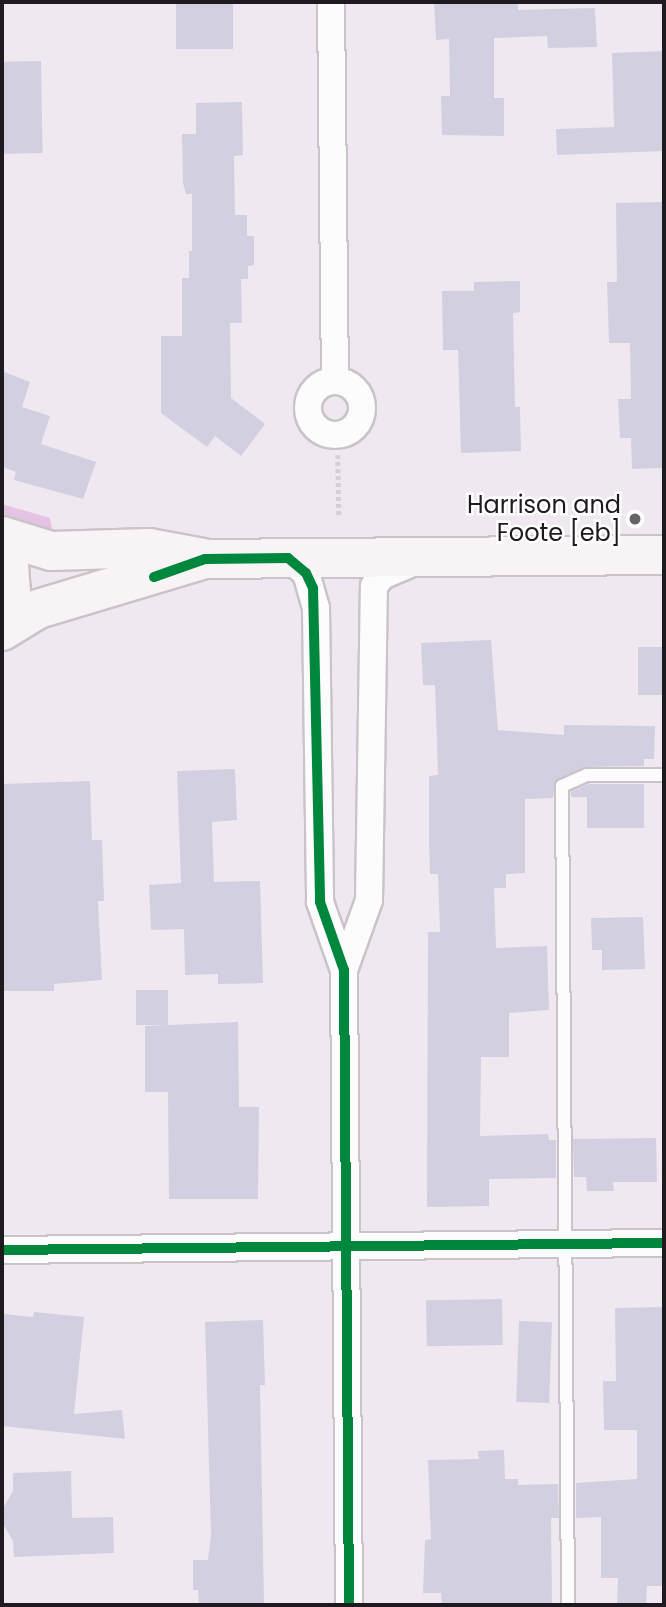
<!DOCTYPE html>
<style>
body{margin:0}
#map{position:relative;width:666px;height:1607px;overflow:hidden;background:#f0e8f0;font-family:Poppins,sans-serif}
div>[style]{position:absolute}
.green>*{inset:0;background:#e4c4e5}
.building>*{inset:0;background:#d2cfe1;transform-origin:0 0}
.path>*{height:4.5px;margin-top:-2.25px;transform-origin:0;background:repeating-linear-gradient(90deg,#d3d0d3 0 3.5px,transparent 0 7px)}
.roads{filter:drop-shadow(2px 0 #cac4ca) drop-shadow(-2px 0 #cac4ca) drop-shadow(0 2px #cac4ca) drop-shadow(0 -2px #cac4ca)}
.service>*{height:12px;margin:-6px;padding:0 6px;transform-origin:6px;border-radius:6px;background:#fdfcfd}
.minor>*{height:26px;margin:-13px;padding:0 13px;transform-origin:13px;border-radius:13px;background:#fdfcfd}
.minor>.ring{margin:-13px;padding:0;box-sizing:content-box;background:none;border:26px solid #fdfcfd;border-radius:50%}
.primary>*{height:38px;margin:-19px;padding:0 19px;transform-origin:19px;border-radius:19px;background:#f8f3f5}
.cycleway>*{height:10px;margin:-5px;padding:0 5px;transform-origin:5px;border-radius:5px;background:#00873e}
.dots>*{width:19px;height:19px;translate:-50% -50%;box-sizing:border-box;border:4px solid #fff;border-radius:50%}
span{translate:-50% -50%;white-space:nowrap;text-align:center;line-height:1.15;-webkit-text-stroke:5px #fff;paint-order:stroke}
.poi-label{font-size:24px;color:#1f1a20}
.right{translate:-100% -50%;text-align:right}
.frame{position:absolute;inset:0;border:4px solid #1f1a20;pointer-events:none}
</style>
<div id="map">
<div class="green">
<i style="clip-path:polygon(2px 504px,50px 518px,53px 533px,19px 527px,2px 512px)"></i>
</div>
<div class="building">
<i style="left:176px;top:2px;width:57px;height:47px"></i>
<i style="clip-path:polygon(434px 2px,518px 2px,518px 10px,595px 8px,597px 47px,548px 48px,547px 36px,494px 38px,494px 98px,504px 98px,504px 136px,442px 135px,441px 96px,450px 96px,449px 39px,436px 40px)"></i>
<i style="clip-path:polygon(664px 51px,664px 151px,557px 155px,556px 129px,614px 127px,612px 53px)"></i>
<i style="left:41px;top:61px;width:92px;height:39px;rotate:89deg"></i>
<i style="clip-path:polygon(242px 102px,243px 155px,234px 156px,235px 215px,247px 215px,247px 236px,254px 236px,254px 265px,248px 266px,248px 279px,241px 279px,242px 323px,230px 323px,231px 398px,265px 424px,241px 456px,215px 436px,207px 447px,161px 413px,161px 336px,182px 336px,182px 278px,189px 278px,189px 251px,192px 251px,192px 194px,186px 194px,183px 183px,182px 134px,196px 134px,196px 103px)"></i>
<i style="clip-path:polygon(664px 202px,664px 468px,632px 469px,631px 438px,620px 438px,618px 399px,631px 399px,630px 343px,609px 343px,607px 282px,617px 282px,616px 203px)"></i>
<i style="clip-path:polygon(520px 281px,520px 312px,513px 313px,515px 407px,520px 407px,521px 451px,461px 453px,458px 350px,443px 350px,442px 291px,474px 291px,474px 282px)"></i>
<i style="clip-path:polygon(2px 371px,30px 382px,22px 407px,50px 416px,41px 444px,96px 462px,83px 499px,14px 480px,16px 472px,2px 467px)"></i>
<i style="clip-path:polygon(491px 640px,498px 730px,564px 735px,564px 725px,655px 726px,654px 759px,644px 759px,644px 766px,583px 767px,555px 781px,553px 798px,525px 799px,525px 873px,506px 874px,506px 888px,494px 888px,496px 948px,547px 946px,549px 1010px,509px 1013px,509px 1057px,481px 1057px,480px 1136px,548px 1134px,549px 1140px,556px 1140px,556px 1178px,489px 1179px,489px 1206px,427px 1207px,428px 932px,440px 932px,438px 874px,430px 874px,429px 844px,429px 776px,438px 775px,435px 685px,423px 685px,421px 643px)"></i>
<i style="left:638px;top:647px;width:26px;height:48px"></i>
<i style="clip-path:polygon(235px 769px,237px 820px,212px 822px,214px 882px,260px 881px,263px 983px,218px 984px,218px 974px,185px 975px,184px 929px,151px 930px,149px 885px,181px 883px,177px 771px)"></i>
<i style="clip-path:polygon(90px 781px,92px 840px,102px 840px,104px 901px,98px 901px,102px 980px,54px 984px,54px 991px,2px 991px,2px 784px)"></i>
<i style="clip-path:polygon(589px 784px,644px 784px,644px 828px,587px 828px,587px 797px,571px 797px,571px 792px)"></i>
<i style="clip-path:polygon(643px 917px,645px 969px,602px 970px,602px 950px,592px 950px,591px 918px)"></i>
<i style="left:136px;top:990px;width:32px;height:35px"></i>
<i style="clip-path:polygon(238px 1022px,239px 1107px,259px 1107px,258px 1199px,169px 1199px,168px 1092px,145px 1092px,145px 1026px)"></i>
<i style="clip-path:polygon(656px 1138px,657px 1182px,613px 1182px,614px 1191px,587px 1191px,586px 1177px,574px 1177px,573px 1139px)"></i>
<i style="left:502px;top:1299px;width:46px;height:76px;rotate:89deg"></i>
<i style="clip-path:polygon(664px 1307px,664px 1586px,647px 1586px,646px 1605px,617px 1605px,618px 1578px,601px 1578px,601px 1517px,576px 1518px,576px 1483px,637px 1479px,637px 1430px,604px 1430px,603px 1381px,616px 1381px,615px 1308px)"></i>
<i style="clip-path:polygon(34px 1312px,84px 1317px,74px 1414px,122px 1410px,125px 1439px,2px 1426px,4px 1314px,33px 1317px)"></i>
<i style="clip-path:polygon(263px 1320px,265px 1385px,260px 1385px,264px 1605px,199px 1605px,198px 1590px,193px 1590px,193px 1560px,208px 1560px,211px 1535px,205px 1322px)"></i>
<i style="left:519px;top:1321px;width:33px;height:81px;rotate:2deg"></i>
<i style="clip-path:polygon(504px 1450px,505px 1479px,518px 1479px,518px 1485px,558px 1484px,559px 1518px,551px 1518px,552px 1605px,442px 1605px,441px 1593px,423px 1593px,425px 1540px,431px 1539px,428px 1460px,479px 1459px,478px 1451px)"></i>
<i style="clip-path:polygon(71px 1471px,72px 1518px,113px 1517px,114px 1553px,14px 1557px,13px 1541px,2px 1522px,2px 1510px,13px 1491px,13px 1473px)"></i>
</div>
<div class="path">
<i style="left:338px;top:455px;width:62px;rotate:89.1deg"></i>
</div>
<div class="roads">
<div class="service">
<i style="left:568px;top:1605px;width:819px;rotate:-90.42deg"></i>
<i style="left:562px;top:786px;width:27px;rotate:-24deg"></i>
<i style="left:587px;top:775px;width:77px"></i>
</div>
<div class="minor">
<i style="left:331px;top:2px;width:379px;rotate:89.4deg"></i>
<i class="ring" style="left:308px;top:381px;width:28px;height:28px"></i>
<i style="left:288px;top:558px;width:23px;rotate:40deg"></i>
<i style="left:306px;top:573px;width:36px;rotate:74deg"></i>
<i style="left:316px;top:608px;width:294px;rotate:89.2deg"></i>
<i style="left:320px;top:902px;width:72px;rotate:70.6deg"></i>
<i style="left:344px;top:970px;width:635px;rotate:89.55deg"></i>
<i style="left:344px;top:970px;width:74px;rotate:-70.3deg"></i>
<i style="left:369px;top:900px;width:314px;rotate:-89.1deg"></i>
<i style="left:374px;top:586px;width:13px;rotate:-51deg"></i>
<i style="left:382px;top:576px;width:34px;rotate:-23deg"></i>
<i style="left:2px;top:1250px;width:662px;rotate:-0.61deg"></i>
</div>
<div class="primary">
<i style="left:2px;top:536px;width:51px;rotate:17deg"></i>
<i style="left:51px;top:551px;width:98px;rotate:-1.8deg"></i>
<i style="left:149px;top:548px;width:55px;rotate:10.5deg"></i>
<i style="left:2px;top:548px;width:18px;rotate:68deg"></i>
<i style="left:9px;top:565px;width:26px;rotate:86deg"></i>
<i style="left:11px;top:591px;width:31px;rotate:107deg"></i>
<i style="left:2px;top:631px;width:42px;rotate:-31.4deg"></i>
<i style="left:38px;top:609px;width:174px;rotate:-16.7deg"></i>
<i style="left:205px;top:559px;width:459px;rotate:-0.5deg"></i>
</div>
</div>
<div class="cycleway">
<i style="left:154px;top:577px;width:54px;rotate:-19.4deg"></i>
<i style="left:205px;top:559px;width:83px;rotate:-0.7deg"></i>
<i style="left:288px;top:558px;width:23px;rotate:40deg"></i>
<i style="left:306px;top:573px;width:17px;rotate:65deg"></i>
<i style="left:313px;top:588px;width:314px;rotate:88.7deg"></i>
<i style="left:320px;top:902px;width:72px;rotate:70.6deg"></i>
<i style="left:344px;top:970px;width:635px;rotate:89.55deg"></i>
<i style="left:2px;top:1250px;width:662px;rotate:-0.61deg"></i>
</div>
<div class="dots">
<i style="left:635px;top:519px;background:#686269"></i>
</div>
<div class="poi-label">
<span class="right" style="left:621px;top:519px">Harrison and<br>Foote [eb]</span>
</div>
<div class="frame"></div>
</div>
